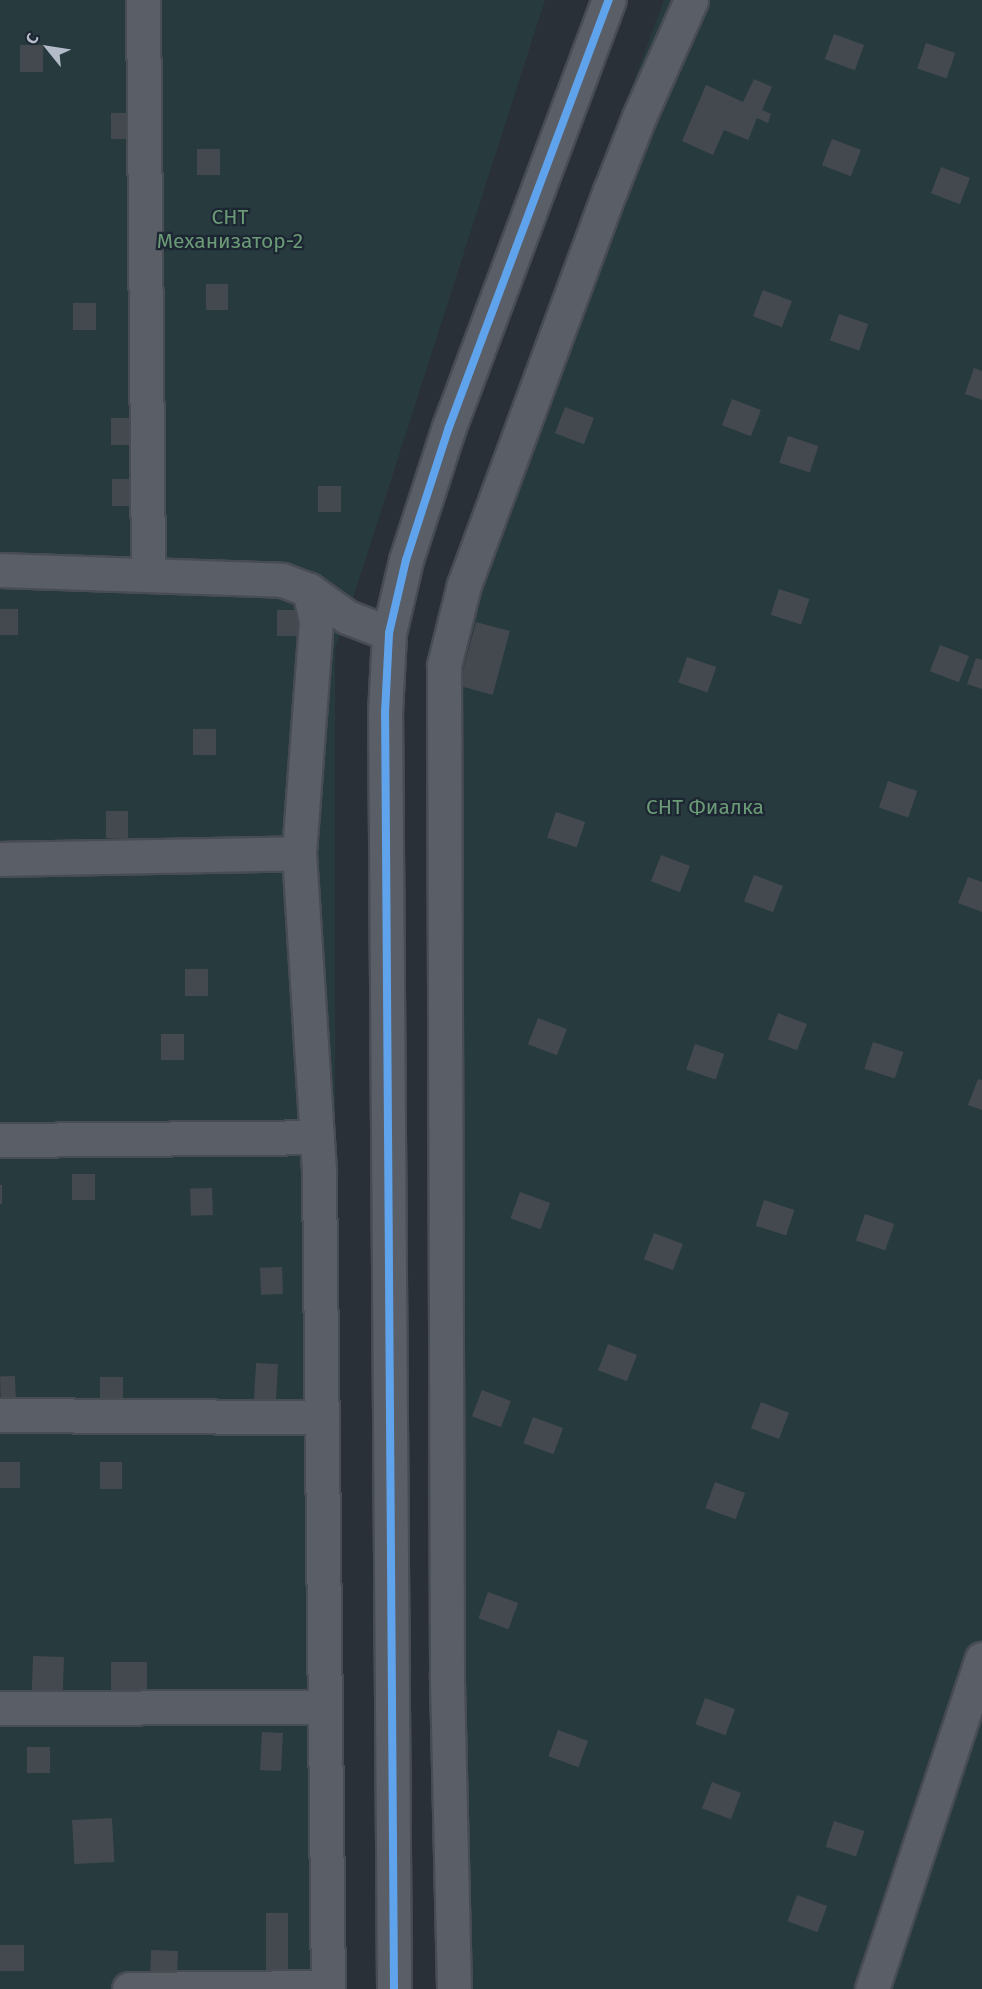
<!DOCTYPE html>
<meta charset="utf-8">
<style>
body{margin:0}
#map{position:relative;width:982px;height:1989px;overflow:hidden;background:#2a3038;font-family:"Fira Sans",sans-serif}
div>[style]{position:absolute}
.green>*{inset:0;background:#273a3e}
.building>*{inset:0;background:#444950;transform-origin:0 0}
.roads{filter:drop-shadow(2px 0 #484c53) drop-shadow(-2px 0 #484c53) drop-shadow(0 2px #484c53) drop-shadow(0 -2px #484c53)}
.minor>*{height:33px;margin:-16.5px;padding:0 16.5px;transform-origin:16.5px;border-radius:16.5px;background:#5a5e66}
.cycleway>*{height:8px;margin:-4px;padding:0 4px;transform-origin:4px;border-radius:4px;background:#60a3ed}
span{translate:-50% -50%;white-space:nowrap;text-align:center;line-height:1.15;-webkit-text-stroke:4.5px #1d2633;paint-order:stroke}
.park-label{font-size:21px;color:#6b9a76}
.north{position:absolute;left:18px;top:18px;width:60px;height:60px;-webkit-text-stroke:4px #1d2633;paint-order:stroke;rotate:300deg;font-size:16px;font-weight:700;line-height:24px;text-align:center;color:#b4bcc9}
.north::after{content:'';display:block;margin:auto;width:21px;height:27px;background:#b4bcc9;clip-path:polygon(50% 0,100% 100%,50% 72%,0 100%)}
</style>
<div id="map">
<div class="green">
<i style="clip-path:polygon(0 0,545px 0,347px 617px,335px 648px,335px 1989px,0 1989px)"></i>
<i style="clip-path:polygon(664px 0,982px 0,982px 1989px,445px 1989px,426px 776px,427px 689px,432px 643px,444px 596px)"></i>
</div>
<div class="building">
<i style="left:834px;top:34px;width:32px;height:27px;rotate:20deg"></i>
<i style="left:926px;top:43px;width:31px;height:27px;rotate:19deg"></i>
<i style="left:20px;top:45px;width:23px;height:27px"></i>
<i style="clip-path:polygon(754px 79px,772px 87px,762px 110px,771px 114px,768px 123px,757px 118px,748px 140px,724px 130px,713px 155px,682px 141px,706px 85px,743px 102px)"></i>
<i style="left:111px;top:113px;width:23px;height:26px"></i>
<i style="left:832px;top:139px;width:31px;height:28px;rotate:21deg"></i>
<i style="left:197px;top:149px;width:23px;height:26px"></i>
<i style="left:941px;top:167px;width:31px;height:28px;rotate:21deg"></i>
<i style="left:206px;top:284px;width:22px;height:26px"></i>
<i style="left:763px;top:290px;width:31px;height:28px;rotate:21deg"></i>
<i style="left:96px;top:303px;width:27px;height:23px;rotate:90deg"></i>
<i style="left:839px;top:314px;width:31px;height:28px;rotate:19deg"></i>
<i style="clip-path:polygon(974px 368px,982px 371px,982px 400px,965px 394px)"></i>
<i style="left:732px;top:399px;width:31px;height:28px;rotate:21deg"></i>
<i style="left:565px;top:407px;width:31px;height:28px;rotate:21deg"></i>
<i style="left:134px;top:418px;width:27px;height:23px;rotate:90deg"></i>
<i style="left:788px;top:436px;width:32px;height:28px;rotate:18deg"></i>
<i style="left:135px;top:479px;width:27px;height:23px;rotate:90deg"></i>
<i style="left:318px;top:486px;width:23px;height:26px"></i>
<i style="left:779px;top:589px;width:32px;height:27px;rotate:18deg"></i>
<i style="left:0;top:609px;width:18px;height:26px"></i>
<i style="left:277px;top:610px;width:23px;height:26px"></i>
<i style="left:476px;top:622px;width:35px;height:66px;rotate:15deg"></i>
<i style="left:940px;top:645px;width:31px;height:28px;rotate:21deg"></i>
<i style="left:687px;top:657px;width:31px;height:27px;rotate:19deg"></i>
<i style="clip-path:polygon(976px 658px,982px 660px,982px 689px,967px 684px)"></i>
<i style="left:193px;top:729px;width:23px;height:26px"></i>
<i style="left:888px;top:781px;width:31px;height:28px;rotate:19deg"></i>
<i style="left:106px;top:811px;width:22px;height:27px"></i>
<i style="left:556px;top:812px;width:31px;height:27px;rotate:19deg"></i>
<i style="left:661px;top:855px;width:31px;height:28px;rotate:21deg"></i>
<i style="left:754px;top:875px;width:31px;height:28px;rotate:21deg"></i>
<i style="clip-path:polygon(968px 877px,982px 882px,982px 912px,958px 903px)"></i>
<i style="left:208px;top:969px;width:27px;height:23px;rotate:90deg"></i>
<i style="left:778px;top:1013px;width:31px;height:28px;rotate:21deg"></i>
<i style="left:538px;top:1018px;width:31px;height:28px;rotate:21deg"></i>
<i style="left:184px;top:1034px;width:26px;height:23px;rotate:90deg"></i>
<i style="left:873px;top:1042px;width:32px;height:28px;rotate:18deg"></i>
<i style="left:695px;top:1044px;width:31px;height:27px;rotate:19deg"></i>
<i style="clip-path:polygon(978px 1079px,982px 1080px,982px 1110px,968px 1105px)"></i>
<i style="left:72px;top:1174px;width:23px;height:26px"></i>
<i style="left:0;top:1185px;width:2px;height:19px"></i>
<i style="left:212px;top:1188px;width:27px;height:22px;rotate:88deg"></i>
<i style="left:520px;top:1192px;width:32px;height:28px;rotate:20deg"></i>
<i style="left:764px;top:1200px;width:32px;height:27px;rotate:18deg"></i>
<i style="left:865px;top:1214px;width:31px;height:28px;rotate:19deg"></i>
<i style="left:654px;top:1233px;width:31px;height:28px;rotate:21deg"></i>
<i style="left:282px;top:1267px;width:27px;height:22px;rotate:88deg"></i>
<i style="left:608px;top:1344px;width:31px;height:28px;rotate:21deg"></i>
<i style="left:256px;top:1363px;width:22px;height:41px;rotate:3deg"></i>
<i style="left:15px;top:1376px;width:27px;height:15px;rotate:88deg"></i>
<i style="left:123px;top:1377px;width:26px;height:23px;rotate:90deg"></i>
<i style="left:482px;top:1390px;width:31px;height:28px;rotate:21deg"></i>
<i style="left:761px;top:1402px;width:30px;height:28px;rotate:21deg"></i>
<i style="left:533px;top:1417px;width:32px;height:28px;rotate:20deg"></i>
<i style="left:0;top:1462px;width:20px;height:26px"></i>
<i style="left:100px;top:1462px;width:22px;height:27px"></i>
<i style="left:715px;top:1482px;width:32px;height:28px;rotate:20deg"></i>
<i style="left:488px;top:1592px;width:32px;height:28px;rotate:20deg"></i>
<i style="left:33px;top:1656px;width:31px;height:34px;rotate:2deg"></i>
<i style="left:111px;top:1662px;width:36px;height:36px"></i>
<i style="left:705px;top:1698px;width:32px;height:28px;rotate:20deg"></i>
<i style="left:558px;top:1730px;width:32px;height:28px;rotate:20deg"></i>
<i style="left:262px;top:1732px;width:21px;height:38px;rotate:3deg"></i>
<i style="left:27px;top:1747px;width:23px;height:26px"></i>
<i style="left:712px;top:1782px;width:31px;height:28px;rotate:21deg"></i>
<i style="left:112px;top:1818px;width:44px;height:40px;rotate:87deg"></i>
<i style="left:834px;top:1821px;width:32px;height:27px;rotate:18deg"></i>
<i style="left:797px;top:1895px;width:32px;height:28px;rotate:20deg"></i>
<i style="left:266px;top:1913px;width:22px;height:63px"></i>
<i style="left:24px;top:1945px;width:26px;height:24px;rotate:90deg"></i>
<i style="left:151px;top:1950px;width:27px;height:27px;rotate:2deg"></i>
</div>
<div class="roads">
<div class="minor">
<i style="left:143px;top:0;width:575px;rotate:89.5deg"></i>
<i style="left:0;top:570px;width:282px;rotate:2deg"></i>
<i style="left:282px;top:580px;width:29px;rotate:20deg"></i>
<i style="left:309px;top:590px;width:32px;rotate:77deg"></i>
<i style="left:316px;top:621px;width:233px;rotate:94.2deg"></i>
<i style="left:299px;top:853px;width:321px;rotate:86.4deg"></i>
<i style="left:319px;top:1173px;width:816px;rotate:89.37deg"></i>
<i style="left:309px;top:590px;width:47px;rotate:35.4deg"></i>
<i style="left:347px;top:617px;width:45px;rotate:20.9deg"></i>
<i style="left:0;top:859px;width:299px;rotate:-1.1deg"></i>
<i style="left:0;top:1140px;width:317px;rotate:-0.5deg"></i>
<i style="left:0;top:1415px;width:322px;rotate:0.4deg"></i>
<i style="left:0;top:1708px;width:325px;rotate:-0.2deg"></i>
<i style="left:129px;top:1989px;width:199px;rotate:-0.6deg"></i>
<i style="left:394px;top:1989px;width:1276px;rotate:-90.4deg"></i>
<i style="left:385px;top:713px;width:80px;rotate:-87.1deg"></i>
<i style="left:389px;top:633px;width:75px;rotate:-76.9deg"></i>
<i style="left:406px;top:560px;width:140px;rotate:-72.1deg"></i>
<i style="left:449px;top:427px;width:456px;rotate:-69.5deg"></i>
<i style="left:454px;top:1989px;width:316px;rotate:-91.3deg"></i>
<i style="left:447px;top:1673px;width:1008px;rotate:-90.17deg"></i>
<i style="left:444px;top:665px;width:82px;rotate:-76deg"></i>
<i style="left:464px;top:585px;width:420px;rotate:-69.7deg"></i>
<i style="left:610px;top:191px;width:79px;rotate:-68.6deg"></i>
<i style="left:639px;top:117px;width:128px;rotate:-66deg"></i>
<i style="left:872px;top:1989px;width:348px;rotate:-71.6deg"></i>
</div>
</div>
<div class="cycleway">
<i style="left:394px;top:1989px;width:1276px;rotate:-90.4deg"></i>
<i style="left:385px;top:713px;width:80px;rotate:-87.1deg"></i>
<i style="left:389px;top:633px;width:75px;rotate:-76.9deg"></i>
<i style="left:406px;top:560px;width:140px;rotate:-72.1deg"></i>
<i style="left:449px;top:427px;width:456px;rotate:-69.5deg"></i>
</div>
<div class="park-label">
<span style="left:230px;top:229px">СНТ<br>Механизатор-2</span>
<span style="left:705px;top:807px">СНТ Фиалка</span>
</div>
<div class="north">С</div>
</div>
